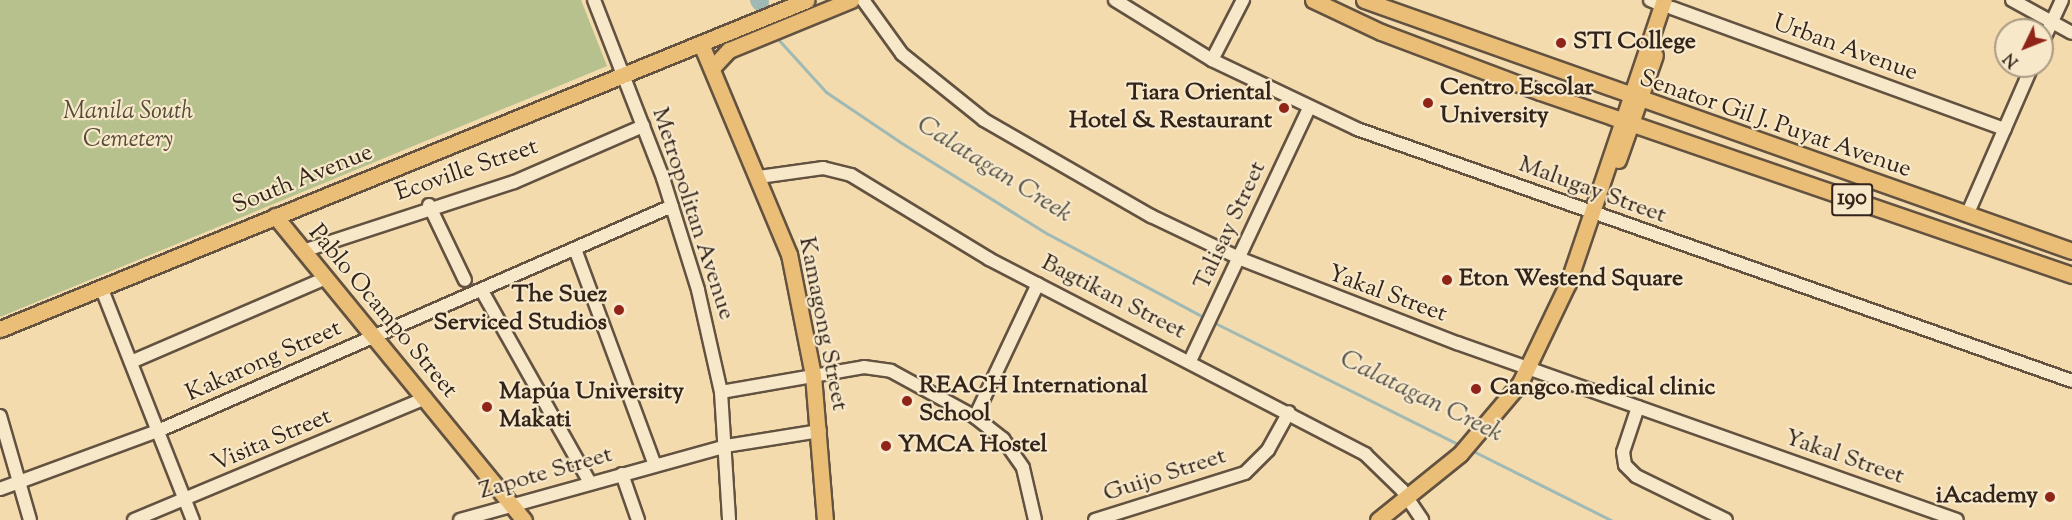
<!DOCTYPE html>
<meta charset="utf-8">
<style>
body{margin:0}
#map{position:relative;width:2072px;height:520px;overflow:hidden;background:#f3dbae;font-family:"Sorts Mill Goudy",serif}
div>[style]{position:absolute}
.green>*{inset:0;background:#b6c18e}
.stream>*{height:3px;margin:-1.5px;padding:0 1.5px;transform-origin:1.5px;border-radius:1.5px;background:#9fb9b5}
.river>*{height:18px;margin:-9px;padding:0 9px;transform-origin:9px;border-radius:9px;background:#9fb9b5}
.roads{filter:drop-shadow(2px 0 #635240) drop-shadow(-2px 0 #635240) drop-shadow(0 2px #635240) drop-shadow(0 -2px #635240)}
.minor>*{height:12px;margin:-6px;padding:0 6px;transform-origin:6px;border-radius:6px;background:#f7e8ca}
.major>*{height:15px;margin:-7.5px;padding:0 7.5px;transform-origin:7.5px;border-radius:7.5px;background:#eabe77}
.dots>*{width:16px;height:16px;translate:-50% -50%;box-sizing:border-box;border:3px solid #f7e8ca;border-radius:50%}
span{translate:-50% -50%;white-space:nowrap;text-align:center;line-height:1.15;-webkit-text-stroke:4.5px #f7e8ca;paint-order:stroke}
.shield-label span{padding:2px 4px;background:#f7e8ca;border:2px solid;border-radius:4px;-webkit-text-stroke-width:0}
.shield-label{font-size:22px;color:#33241b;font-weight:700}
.poi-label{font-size:24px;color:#33241b;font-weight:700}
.left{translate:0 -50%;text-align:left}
.right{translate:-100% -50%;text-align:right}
.street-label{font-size:24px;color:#33241b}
.park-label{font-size:24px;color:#544b38;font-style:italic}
.water-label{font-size:26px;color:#535149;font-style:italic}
.north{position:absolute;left:1994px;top:18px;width:60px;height:60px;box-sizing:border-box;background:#f7e8ca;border:2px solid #a99a84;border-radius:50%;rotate:227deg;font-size:16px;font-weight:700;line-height:24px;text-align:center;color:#33241b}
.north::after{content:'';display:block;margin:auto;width:21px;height:27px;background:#8f2418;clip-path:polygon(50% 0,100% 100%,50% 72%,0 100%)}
</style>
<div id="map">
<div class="green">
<i style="clip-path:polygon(0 0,581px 0,607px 66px,0 317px)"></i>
</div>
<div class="stream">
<i style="left:760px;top:2px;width:11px;rotate:68deg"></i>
<i style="left:777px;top:38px;width:73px;rotate:47.8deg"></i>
<i style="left:826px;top:92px;width:89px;rotate:34deg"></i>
<i style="left:900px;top:142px;width:174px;rotate:31.9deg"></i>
<i style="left:1048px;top:234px;width:178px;rotate:28.1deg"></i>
<i style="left:1213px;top:322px;width:276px;rotate:26.5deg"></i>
<i style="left:1471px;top:450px;width:157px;rotate:26.6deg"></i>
</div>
<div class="river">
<i style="left:759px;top:0;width:2px;rotate:63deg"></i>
</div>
<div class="roads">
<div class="minor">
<i style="left:594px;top:0;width:191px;rotate:68.8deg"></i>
<i style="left:663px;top:178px;width:117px;rotate:72.6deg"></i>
<i style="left:698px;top:290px;width:105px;rotate:77.3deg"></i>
<i style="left:721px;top:392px;width:128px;rotate:86.4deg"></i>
<i style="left:863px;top:0;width:67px;rotate:54.2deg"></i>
<i style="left:902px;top:54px;width:105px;rotate:38.8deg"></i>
<i style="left:984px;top:120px;width:193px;rotate:29.9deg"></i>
<i style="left:1151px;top:216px;width:100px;rotate:25.5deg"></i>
<i style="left:1241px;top:259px;width:232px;rotate:21.3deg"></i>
<i style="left:1457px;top:343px;width:530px;rotate:19.49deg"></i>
<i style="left:1115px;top:0;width:114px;rotate:31.7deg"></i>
<i style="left:1212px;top:60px;width:161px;rotate:25.4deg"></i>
<i style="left:1357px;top:129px;width:758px;rotate:19.41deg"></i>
<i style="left:1650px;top:0;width:13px;rotate:23deg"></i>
<i style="left:2012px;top:0;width:68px;rotate:28.8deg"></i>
<i style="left:1672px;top:8px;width:354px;rotate:20deg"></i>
<i style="left:2042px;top:43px;width:47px;rotate:-65.1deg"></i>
<i style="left:1212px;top:60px;width:68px;rotate:-62.7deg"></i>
<i style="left:759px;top:177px;width:65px;rotate:-8deg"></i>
<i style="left:823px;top:168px;width:29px;rotate:14deg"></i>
<i style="left:851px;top:175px;width:162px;rotate:31.3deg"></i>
<i style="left:989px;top:259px;width:424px;rotate:27.4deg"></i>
<i style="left:1365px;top:454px;width:52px;rotate:44.2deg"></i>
<i style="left:1402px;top:490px;width:36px;rotate:56deg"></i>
<i style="left:429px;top:205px;width:83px;rotate:64.4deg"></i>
<i style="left:1967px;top:215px;width:163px;rotate:-66.4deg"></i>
<i style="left:575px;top:249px;width:230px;rotate:69.7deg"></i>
<i style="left:303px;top:251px;width:222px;rotate:-18.1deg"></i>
<i style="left:514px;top:182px;width:141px;rotate:-23.5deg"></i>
<i style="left:101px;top:287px;width:251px;rotate:68.5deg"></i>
<i style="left:482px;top:291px;width:220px;rotate:60.6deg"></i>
<i style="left:1190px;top:361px;width:280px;rotate:-64.8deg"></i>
<i style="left:131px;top:362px;width:212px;rotate:-23.3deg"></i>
<i style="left:721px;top:392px;width:145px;rotate:-9.9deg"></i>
<i style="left:864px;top:367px;width:27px;rotate:8deg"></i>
<i style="left:891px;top:371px;width:96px;rotate:28.7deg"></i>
<i style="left:975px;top:417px;width:36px;rotate:38deg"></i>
<i style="left:1003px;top:439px;width:35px;rotate:55deg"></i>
<i style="left:1023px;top:468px;width:53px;rotate:77deg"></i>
<i style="left:1638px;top:407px;width:47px;rotate:108.4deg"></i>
<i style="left:1623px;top:452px;width:13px;rotate:81deg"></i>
<i style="left:1625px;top:465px;width:16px;rotate:45deg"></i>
<i style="left:1636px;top:476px;width:100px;rotate:26.1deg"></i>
<i style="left:0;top:416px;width:108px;rotate:73.9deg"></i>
<i style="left:975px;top:417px;width:147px;rotate:-64.7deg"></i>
<i style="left:622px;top:474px;width:49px;rotate:70.8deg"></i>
<i style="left:0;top:489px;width:168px;rotate:-20.2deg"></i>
<i style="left:158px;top:431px;width:561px;rotate:-23.64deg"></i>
<i style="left:134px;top:520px;width:316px;rotate:-22.7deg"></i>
<i style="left:460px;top:520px;width:276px;rotate:-15.5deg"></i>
<i style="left:726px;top:446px;width:95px;rotate:-9.1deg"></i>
<i style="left:1095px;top:520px;width:157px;rotate:-17.4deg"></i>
<i style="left:1245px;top:473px;width:33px;rotate:-45deg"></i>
<i style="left:1268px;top:450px;width:43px;rotate:-61.1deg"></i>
</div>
<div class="major">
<i style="left:1313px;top:0;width:75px;rotate:25.2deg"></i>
<i style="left:1381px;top:32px;width:170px;rotate:20.7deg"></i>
<i style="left:1540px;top:92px;width:563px;rotate:18.98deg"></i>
<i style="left:1364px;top:0;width:751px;rotate:19.52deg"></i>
<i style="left:701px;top:44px;width:228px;rotate:67.3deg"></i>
<i style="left:789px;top:254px;width:123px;rotate:78.8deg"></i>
<i style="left:813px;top:375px;width:145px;rotate:85.3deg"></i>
<i style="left:712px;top:68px;width:25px;rotate:-47deg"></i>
<i style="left:729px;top:50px;width:132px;rotate:-22.3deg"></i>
<i style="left:1618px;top:160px;width:111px;rotate:-70.6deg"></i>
<i style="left:275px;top:216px;width:393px;rotate:50.7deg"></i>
<i style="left:0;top:329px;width:871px;rotate:-22.18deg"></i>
<i style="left:1378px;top:520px;width:105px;rotate:-38.8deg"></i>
<i style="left:1460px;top:454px;width:93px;rotate:-49.8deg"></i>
<i style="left:1520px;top:383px;width:111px;rotate:-64.4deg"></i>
<i style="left:1568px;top:283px;width:299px;rotate:-71.3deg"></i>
</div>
</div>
<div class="dots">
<i style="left:1561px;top:43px;background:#8f2418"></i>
<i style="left:1428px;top:103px;background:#8f2418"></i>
<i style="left:1284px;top:108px;background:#8f2418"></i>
<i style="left:1447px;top:280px;background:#8f2418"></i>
<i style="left:619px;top:310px;background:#8f2418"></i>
<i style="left:1476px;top:389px;background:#8f2418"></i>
<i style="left:907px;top:401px;background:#8f2418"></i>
<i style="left:487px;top:407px;background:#8f2418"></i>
<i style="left:886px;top:446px;background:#8f2418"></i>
<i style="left:2050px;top:497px;background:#8f2418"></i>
</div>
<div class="shield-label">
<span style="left:1852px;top:200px">190</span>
</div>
<div class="poi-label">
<span class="left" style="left:1573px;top:43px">STI College</span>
<span class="left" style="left:1440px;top:103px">Centro Escolar<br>University</span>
<span class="right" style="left:1272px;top:108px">Tiara Oriental<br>Hotel &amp; Restaurant</span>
<span class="left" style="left:1459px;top:280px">Eton Westend Square</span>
<span class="right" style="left:607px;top:310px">The Suez<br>Serviced Studios</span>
<span class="left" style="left:919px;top:401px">REACH International<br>School</span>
<span class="left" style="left:1490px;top:389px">Cangco medical clinic</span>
<span class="left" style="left:499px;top:407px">Mapúa University<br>Makati</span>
<span class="left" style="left:898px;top:446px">YMCA Hostel</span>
<span class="right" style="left:2038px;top:497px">iAcademy</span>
</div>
<div class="street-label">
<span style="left:1845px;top:49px;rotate:20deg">Urban Avenue</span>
<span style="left:1775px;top:125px;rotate:19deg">Senator Gil J. Puyat Avenue</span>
<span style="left:467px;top:171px;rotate:-19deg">Ecoville Street</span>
<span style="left:303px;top:180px;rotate:-22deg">South Avenue</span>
<span style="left:1592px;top:191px;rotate:20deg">Malugay Street</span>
<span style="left:692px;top:214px;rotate:72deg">Metropolitan Avenue</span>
<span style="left:1231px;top:226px;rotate:-65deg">Talisay Street</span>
<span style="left:1387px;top:295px;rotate:20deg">Yakal Street</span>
<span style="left:1113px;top:298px;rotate:27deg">Bagtikan Street</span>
<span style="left:382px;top:312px;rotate:50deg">Pablo Ocampo Street</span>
<span style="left:822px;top:324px;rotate:79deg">Kamagong Street</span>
<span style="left:264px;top:362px;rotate:-24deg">Kakarong Street</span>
<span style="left:272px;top:441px;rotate:-23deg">Visita Street</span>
<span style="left:1844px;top:458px;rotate:19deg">Yakal Street</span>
<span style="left:546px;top:474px;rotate:-16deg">Zapote Street</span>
<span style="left:1165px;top:476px;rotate:-18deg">Guijo Street</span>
</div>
<div class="park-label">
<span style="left:128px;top:127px">Manila South<br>Cemetery</span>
</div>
<div class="water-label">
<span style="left:994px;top:170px;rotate:32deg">Calatagan Creek</span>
<span style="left:1421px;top:397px;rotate:26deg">Calatagan Creek</span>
</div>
<div class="north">N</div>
</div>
